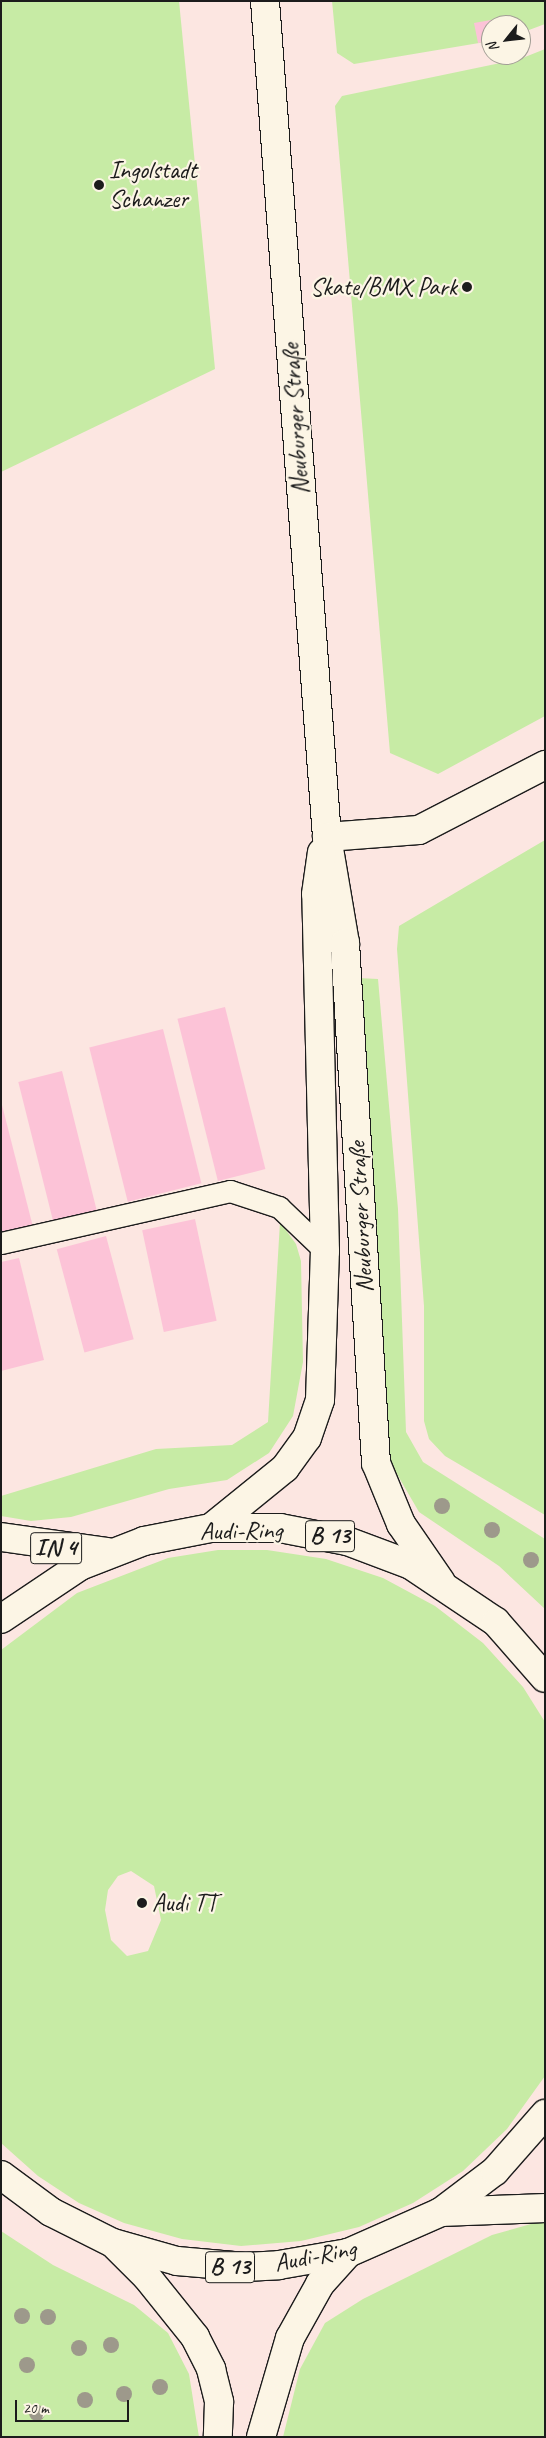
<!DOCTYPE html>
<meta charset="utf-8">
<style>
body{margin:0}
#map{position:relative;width:546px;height:2438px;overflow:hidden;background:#fce6e1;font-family:Caveat,sans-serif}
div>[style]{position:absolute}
.green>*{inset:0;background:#c7eba5}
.building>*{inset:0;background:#fcc3d7;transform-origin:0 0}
.roads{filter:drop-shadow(1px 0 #1c1c1c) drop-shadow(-1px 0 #1c1c1c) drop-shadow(0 1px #1c1c1c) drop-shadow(0 -1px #1c1c1c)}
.service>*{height:21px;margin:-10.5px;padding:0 10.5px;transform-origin:10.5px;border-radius:10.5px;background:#fcf5e5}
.minor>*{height:28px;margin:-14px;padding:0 14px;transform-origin:14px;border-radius:14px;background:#fcf5e5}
.tertiary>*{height:28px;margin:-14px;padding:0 14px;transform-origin:14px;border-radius:14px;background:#fcf5e5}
.secondary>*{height:28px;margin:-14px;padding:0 14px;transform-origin:14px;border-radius:14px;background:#fcf5e5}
.primary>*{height:28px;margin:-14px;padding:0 14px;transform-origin:14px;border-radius:14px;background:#fcf5e5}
.trees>*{width:16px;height:16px;margin:-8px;border-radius:50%;background:#9d998b}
.dots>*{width:14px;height:14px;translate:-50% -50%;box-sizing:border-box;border:2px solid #fcf5e5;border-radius:50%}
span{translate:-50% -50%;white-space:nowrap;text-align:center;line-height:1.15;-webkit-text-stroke:4.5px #fcf5e5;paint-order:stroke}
.shield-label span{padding:1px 4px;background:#fcf5e5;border:1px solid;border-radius:4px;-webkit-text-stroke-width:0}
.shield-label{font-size:24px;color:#1c1c1c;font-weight:700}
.poi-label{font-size:25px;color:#1c1c1c}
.left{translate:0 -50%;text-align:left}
.right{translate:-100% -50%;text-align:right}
.street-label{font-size:25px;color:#1c1c1c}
.frame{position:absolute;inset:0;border:2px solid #1c1c1c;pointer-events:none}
.north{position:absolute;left:481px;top:15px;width:50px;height:50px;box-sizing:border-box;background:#fcf5e5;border:1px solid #a29e95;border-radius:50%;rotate:241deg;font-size:14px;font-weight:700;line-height:20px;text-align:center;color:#1c1c1c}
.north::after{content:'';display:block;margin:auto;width:18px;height:22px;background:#1c1c1c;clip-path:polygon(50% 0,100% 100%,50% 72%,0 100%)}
.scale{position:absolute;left:15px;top:2400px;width:114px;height:22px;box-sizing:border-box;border:2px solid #1c1c1c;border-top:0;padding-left:6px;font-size:15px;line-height:18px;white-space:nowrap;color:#1c1c1c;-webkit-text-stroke:4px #fcf5e5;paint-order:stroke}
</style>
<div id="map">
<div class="green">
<i style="clip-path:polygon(1px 1px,179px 1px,215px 369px,1px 472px)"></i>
<i style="clip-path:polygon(332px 1px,545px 1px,545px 24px,521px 33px,521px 25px,491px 25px,491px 41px,354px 64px,337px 53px)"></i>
<i style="clip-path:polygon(545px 49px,545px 716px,438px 774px,390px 753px,335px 106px,342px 96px,520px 59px)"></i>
<i style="clip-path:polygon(545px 840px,545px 1515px,445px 1456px,429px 1439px,424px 1421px,424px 1306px,397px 949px,399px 926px)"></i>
<i style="clip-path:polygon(358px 978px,378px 979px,398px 1209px,406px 1432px,423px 1462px,545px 1539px,545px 1609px,499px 1566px,419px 1512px,390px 1462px)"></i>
<i style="clip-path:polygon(280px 1222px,296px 1244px,301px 1261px,303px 1362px,293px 1416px,269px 1453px,227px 1480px,169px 1489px,71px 1517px,31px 1521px,1px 1516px,1px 1496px,156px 1449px,232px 1445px,268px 1422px)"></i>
<i style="clip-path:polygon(evenodd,218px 1550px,267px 1550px,326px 1559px,383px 1578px,435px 1606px,483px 1643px,523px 1687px,545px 1722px,545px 2076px,507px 2129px,463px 2171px,413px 2203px,359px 2227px,301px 2241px,241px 2246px,182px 2239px,124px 2223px,79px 2203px,38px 2176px,1px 2143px,1px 1650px,77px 1593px,168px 1558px,218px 1550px,131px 1871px,154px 1886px,161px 1920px,148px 1951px,127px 1956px,111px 1940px,105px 1910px,108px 1890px,118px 1876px,131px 1871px)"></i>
<i style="clip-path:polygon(545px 2220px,545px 2437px,283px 2437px,300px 2369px,325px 2323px,363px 2299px,492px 2235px)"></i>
<i style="clip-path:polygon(1px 2231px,53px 2265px,134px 2305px,168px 2333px,189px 2374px,199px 2437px,1px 2437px)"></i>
</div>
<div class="building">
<i style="clip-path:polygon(502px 18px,502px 25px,491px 25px,491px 41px,478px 43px,474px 23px)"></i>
<i style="left:225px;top:1007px;width:167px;height:49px;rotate:76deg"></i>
<i style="left:163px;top:1029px;width:159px;height:76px;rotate:76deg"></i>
<i style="left:62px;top:1071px;width:144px;height:45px;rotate:76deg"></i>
<i style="clip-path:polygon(1px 1101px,33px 1227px,1px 1235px)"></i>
<i style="left:195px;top:1219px;width:104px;height:54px;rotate:78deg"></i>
<i style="left:106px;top:1236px;width:107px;height:51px;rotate:75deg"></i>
<i style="clip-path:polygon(19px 1258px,44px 1360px,1px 1371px,1px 1262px)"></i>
</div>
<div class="roads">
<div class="service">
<i style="left:1px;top:1243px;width:235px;rotate:-12.8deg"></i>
<i style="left:230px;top:1191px;width:52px;rotate:18.1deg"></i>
<i style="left:279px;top:1207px;width:64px;rotate:43.7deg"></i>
</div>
<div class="minor">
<i style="left:327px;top:837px;width:92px;rotate:-4.4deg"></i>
<i style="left:419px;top:830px;width:142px;rotate:-27.3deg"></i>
</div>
<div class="tertiary">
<i style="left:441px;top:2212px;width:104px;rotate:-2.2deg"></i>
</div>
<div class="secondary">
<i style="left:265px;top:1px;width:838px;rotate:85.76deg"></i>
<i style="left:327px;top:837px;width:108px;rotate:80.4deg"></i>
<i style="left:345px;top:943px;width:521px;rotate:86.59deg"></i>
<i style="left:376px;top:1463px;width:66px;rotate:67.7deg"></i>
<i style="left:401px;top:1524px;width:70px;rotate:55.4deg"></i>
<i style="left:211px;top:1528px;width:95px;rotate:-39deg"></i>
<i style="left:285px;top:1468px;width:37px;rotate:-54deg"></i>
<i style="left:307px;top:1438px;width:40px;rotate:-71.1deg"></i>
<i style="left:320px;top:1400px;width:149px;rotate:-88.1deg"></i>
<i style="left:325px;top:1251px;width:357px;rotate:-91.4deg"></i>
<i style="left:316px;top:894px;width:42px;rotate:-81.9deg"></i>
</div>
<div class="primary">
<i style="left:1px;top:1537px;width:108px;rotate:8deg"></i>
<i style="left:1px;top:1619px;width:95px;rotate:-33.9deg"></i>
<i style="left:80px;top:1566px;width:69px;rotate:-21.3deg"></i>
<i style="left:144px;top:1541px;width:68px;rotate:-11deg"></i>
<i style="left:211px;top:1528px;width:69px"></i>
<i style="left:280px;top:1528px;width:68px;rotate:11deg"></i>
<i style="left:347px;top:1541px;width:68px;rotate:20.6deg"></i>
<i style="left:411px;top:1565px;width:102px;rotate:33.8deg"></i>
<i style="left:496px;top:1622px;width:74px;rotate:48.8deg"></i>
<i style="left:1px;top:2175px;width:62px;rotate:36.5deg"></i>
<i style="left:51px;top:2212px;width:69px;rotate:26.6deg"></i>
<i style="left:113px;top:2243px;width:66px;rotate:15.7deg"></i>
<i style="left:177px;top:2261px;width:68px;rotate:5deg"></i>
<i style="left:245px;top:2267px;width:34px;rotate:-3deg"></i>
<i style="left:279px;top:2265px;width:70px;rotate:-9.9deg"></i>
<i style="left:348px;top:2253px;width:102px;rotate:-23.8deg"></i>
<i style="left:441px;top:2212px;width:68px;rotate:-37.2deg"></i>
<i style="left:495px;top:2171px;width:76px;rotate:-48.7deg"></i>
<i style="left:116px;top:2246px;width:44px;rotate:45deg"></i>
<i style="left:147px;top:2277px;width:77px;rotate:51.3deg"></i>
<i style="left:195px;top:2337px;width:36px;rotate:63deg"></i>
<i style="left:211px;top:2369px;width:34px;rotate:76deg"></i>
<i style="left:219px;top:2402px;width:35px;rotate:92deg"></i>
<i style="left:261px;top:2437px;width:103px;rotate:-73.7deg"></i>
<i style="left:290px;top:2338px;width:62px;rotate:-60.9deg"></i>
<i style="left:320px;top:2284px;width:42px;rotate:-47.9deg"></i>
</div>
</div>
<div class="trees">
<i style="left:442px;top:1506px"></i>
<i style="left:492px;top:1530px"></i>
<i style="left:531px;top:1560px"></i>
<i style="left:22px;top:2316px"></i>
<i style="left:48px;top:2317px"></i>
<i style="left:111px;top:2345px"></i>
<i style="left:79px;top:2348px"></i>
<i style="left:27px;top:2365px"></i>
<i style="left:160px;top:2387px"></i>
<i style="left:124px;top:2394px"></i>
<i style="left:85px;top:2400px"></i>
<i style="left:37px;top:2413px"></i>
</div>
<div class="dots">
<i style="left:99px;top:185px;background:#1c1c1c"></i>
<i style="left:467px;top:287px;background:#1c1c1c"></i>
<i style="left:142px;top:1903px;background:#1c1c1c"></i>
</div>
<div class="shield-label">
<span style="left:330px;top:1536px">B 13</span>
<span style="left:56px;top:1548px">IN 4</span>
<span style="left:230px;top:2267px">B 13</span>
</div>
<div class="poi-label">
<span class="left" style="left:109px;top:185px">Ingolstadt<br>Schanzer</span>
<span class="right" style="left:457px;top:287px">Skate/BMX Park</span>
<span class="left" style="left:152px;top:1903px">Audi TT</span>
</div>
<div class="street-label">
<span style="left:296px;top:419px;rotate:-94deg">Neuburger Straße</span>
<span style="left:361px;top:1217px;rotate:-93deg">Neuburger Straße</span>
<span style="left:241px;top:1531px;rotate:-1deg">Audi-Ring</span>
<span style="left:315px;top:2256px;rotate:-11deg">Audi-Ring</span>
</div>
<div class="frame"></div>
<div class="north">N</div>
<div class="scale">20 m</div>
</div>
